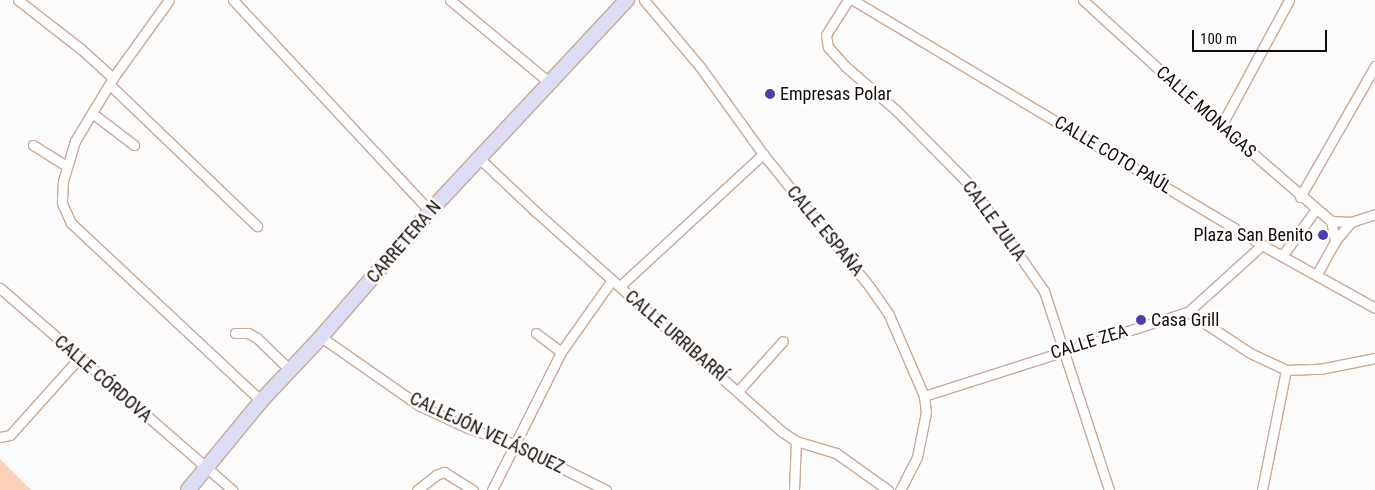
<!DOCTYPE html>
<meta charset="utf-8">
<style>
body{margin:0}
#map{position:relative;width:1375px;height:490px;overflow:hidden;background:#fbfbfb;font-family:"Roboto Condensed",sans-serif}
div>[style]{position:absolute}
.green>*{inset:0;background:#fcd3b7}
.roads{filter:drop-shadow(1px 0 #caaa94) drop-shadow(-1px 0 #caaa94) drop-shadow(0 1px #caaa94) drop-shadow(0 -1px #caaa94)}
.minor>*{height:9px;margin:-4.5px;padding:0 4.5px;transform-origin:4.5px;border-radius:4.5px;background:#fff}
.primary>*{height:14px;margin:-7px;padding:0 7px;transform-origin:7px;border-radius:7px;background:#dcddf5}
.dots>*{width:14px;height:14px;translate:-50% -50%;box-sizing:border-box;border:2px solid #fff;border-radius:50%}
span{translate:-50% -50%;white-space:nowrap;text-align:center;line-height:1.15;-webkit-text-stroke:5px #fff;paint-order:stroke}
.poi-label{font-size:18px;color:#170c05}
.left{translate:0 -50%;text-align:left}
.right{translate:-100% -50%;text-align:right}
.street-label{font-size:18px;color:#170c05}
.scale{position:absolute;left:1192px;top:30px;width:135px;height:22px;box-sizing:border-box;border:2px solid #170c05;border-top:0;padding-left:6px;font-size:15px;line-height:18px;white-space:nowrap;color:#170c05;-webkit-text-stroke:4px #fff;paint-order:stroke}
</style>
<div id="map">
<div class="green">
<i style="clip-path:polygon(0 459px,31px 490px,0 490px)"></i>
</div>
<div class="roads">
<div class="minor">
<i style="left:18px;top:0;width:80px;rotate:37.9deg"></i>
<i style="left:81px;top:49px;width:43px;rotate:42.2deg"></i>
<i style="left:169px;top:0;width:96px;rotate:125.7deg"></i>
<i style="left:113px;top:78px;width:74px;rotate:121.1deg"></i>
<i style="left:75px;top:141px;width:42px;rotate:106.7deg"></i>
<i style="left:63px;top:181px;width:22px;rotate:93deg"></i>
<i style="left:62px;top:203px;width:22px;rotate:66deg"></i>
<i style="left:71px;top:223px;width:260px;rotate:43.1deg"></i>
<i style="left:233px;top:0;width:289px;rotate:47deg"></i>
<i style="left:450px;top:0;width:130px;rotate:39.7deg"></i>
<i style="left:644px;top:0;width:89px;rotate:50deg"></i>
<i style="left:701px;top:68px;width:106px;rotate:54.2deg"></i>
<i style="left:763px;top:154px;width:169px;rotate:51.2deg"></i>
<i style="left:869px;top:286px;width:35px;rotate:55deg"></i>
<i style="left:889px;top:315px;width:88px;rotate:66.6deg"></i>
<i style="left:924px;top:396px;width:16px;rotate:83deg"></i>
<i style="left:926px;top:412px;width:46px;rotate:101.3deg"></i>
<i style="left:917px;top:457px;width:37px;rotate:117deg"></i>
<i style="left:848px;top:0;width:41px;rotate:122.2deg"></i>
<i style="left:826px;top:35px;width:12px;rotate:81deg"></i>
<i style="left:828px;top:47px;width:25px;rotate:48deg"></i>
<i style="left:845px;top:66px;width:69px;rotate:40.9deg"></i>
<i style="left:897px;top:111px;width:105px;rotate:45.4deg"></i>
<i style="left:971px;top:186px;width:128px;rotate:55.2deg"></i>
<i style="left:1044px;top:291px;width:209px;rotate:71.9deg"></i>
<i style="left:853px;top:0;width:477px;rotate:30.9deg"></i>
<i style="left:1262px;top:245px;width:129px;rotate:29.1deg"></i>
<i style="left:1083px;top:0;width:187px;rotate:42.4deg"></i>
<i style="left:1221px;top:126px;width:145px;rotate:40.8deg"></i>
<i style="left:110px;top:85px;width:204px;rotate:43.8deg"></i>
<i style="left:92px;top:113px;width:53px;rotate:37.3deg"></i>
<i style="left:1221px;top:126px;width:143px;rotate:-61.6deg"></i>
<i style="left:33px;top:145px;width:40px;rotate:32deg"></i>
<i style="left:479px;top:158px;width:77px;rotate:43.4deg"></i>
<i style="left:535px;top:211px;width:330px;rotate:41.8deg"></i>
<i style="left:781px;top:431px;width:18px;rotate:34deg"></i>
<i style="left:796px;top:441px;width:42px;rotate:16.7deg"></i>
<i style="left:836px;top:453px;width:64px;rotate:35.4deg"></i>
<i style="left:1300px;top:197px;width:151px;rotate:-60.2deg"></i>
<i style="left:1335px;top:241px;width:20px;rotate:-101deg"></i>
<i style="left:1331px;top:221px;width:20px;rotate:3deg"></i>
<i style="left:1282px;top:256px;width:58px;rotate:-54.1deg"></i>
<i style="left:1317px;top:274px;width:38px;rotate:-61deg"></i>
<i style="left:1335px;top:241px;width:25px;rotate:-50deg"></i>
<i style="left:1351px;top:222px;width:25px;rotate:-18deg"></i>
<i style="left:620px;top:286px;width:195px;rotate:-42.7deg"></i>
<i style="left:0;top:288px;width:308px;rotate:41deg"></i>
<i style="left:1188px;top:312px;width:74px;rotate:33.5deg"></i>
<i style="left:1250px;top:353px;width:40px;rotate:25deg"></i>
<i style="left:1286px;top:370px;width:34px;rotate:-2deg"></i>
<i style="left:1320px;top:369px;width:56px;rotate:-11.3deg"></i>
<i style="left:235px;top:333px;width:13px"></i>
<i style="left:248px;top:333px;width:10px;rotate:29deg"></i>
<i style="left:257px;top:338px;width:46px;rotate:44.1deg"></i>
<i style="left:536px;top:333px;width:31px;rotate:37deg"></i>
<i style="left:321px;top:337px;width:121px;rotate:34.9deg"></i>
<i style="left:420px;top:406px;width:53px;rotate:24.6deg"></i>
<i style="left:468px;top:428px;width:49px;rotate:19.2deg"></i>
<i style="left:514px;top:444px;width:103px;rotate:26.6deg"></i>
<i style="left:738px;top:391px;width:67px;rotate:-48deg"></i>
<i style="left:924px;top:396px;width:277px;rotate:-17.7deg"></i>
<i style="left:1188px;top:312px;width:100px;rotate:-42.2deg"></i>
<i style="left:0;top:437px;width:10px;rotate:-11deg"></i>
<i style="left:10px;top:435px;width:103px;rotate:-48.1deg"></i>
<i style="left:417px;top:490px;width:24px;rotate:-38deg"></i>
<i style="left:436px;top:475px;width:9px;rotate:-21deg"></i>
<i style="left:444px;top:472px;width:34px;rotate:32deg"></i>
<i style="left:492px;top:490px;width:154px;rotate:-63.4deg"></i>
<i style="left:561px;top:352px;width:88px;rotate:-54.7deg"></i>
<i style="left:794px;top:490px;width:49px;rotate:-87.7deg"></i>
<i style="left:1262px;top:490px;width:122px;rotate:-78.7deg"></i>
</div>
<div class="primary">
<i style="left:188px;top:490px;width:115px;rotate:-50.6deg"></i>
<i style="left:261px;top:401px;width:88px;rotate:-46.8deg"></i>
<i style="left:321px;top:337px;width:167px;rotate:-49.1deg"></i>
<i style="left:430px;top:211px;width:289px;rotate:-47deg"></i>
</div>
</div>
<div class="dots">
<i style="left:770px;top:94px;background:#4e3cb3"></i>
<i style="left:1323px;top:235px;background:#4e3cb3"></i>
<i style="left:1141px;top:320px;background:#4e3cb3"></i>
</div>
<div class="poi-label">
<span class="left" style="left:780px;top:94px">Empresas Polar</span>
<span class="right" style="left:1313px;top:235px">Plaza San Benito</span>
<span class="left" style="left:1151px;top:320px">Casa Grill</span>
</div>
<div class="street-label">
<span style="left:1206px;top:112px;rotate:42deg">CALLE MONAGAS</span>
<span style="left:1113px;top:155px;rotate:31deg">CALLE COTO PAÚL</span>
<span style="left:994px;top:221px;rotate:54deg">CALLE ZULIA</span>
<span style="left:825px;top:231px;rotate:51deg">CALLE ESPAÑA</span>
<span style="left:404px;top:242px;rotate:-49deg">CARRETERA N</span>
<span style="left:676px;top:336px;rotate:41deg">CALLE URRIBARRÍ</span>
<span style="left:1089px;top:342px;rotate:-17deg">CALLE ZEA</span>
<span style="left:103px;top:379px;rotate:41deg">CALLE CÓRDOVA</span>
<span style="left:487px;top:433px;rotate:25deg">CALLEJÓN VELÁSQUEZ</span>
</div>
<div class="scale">100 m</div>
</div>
